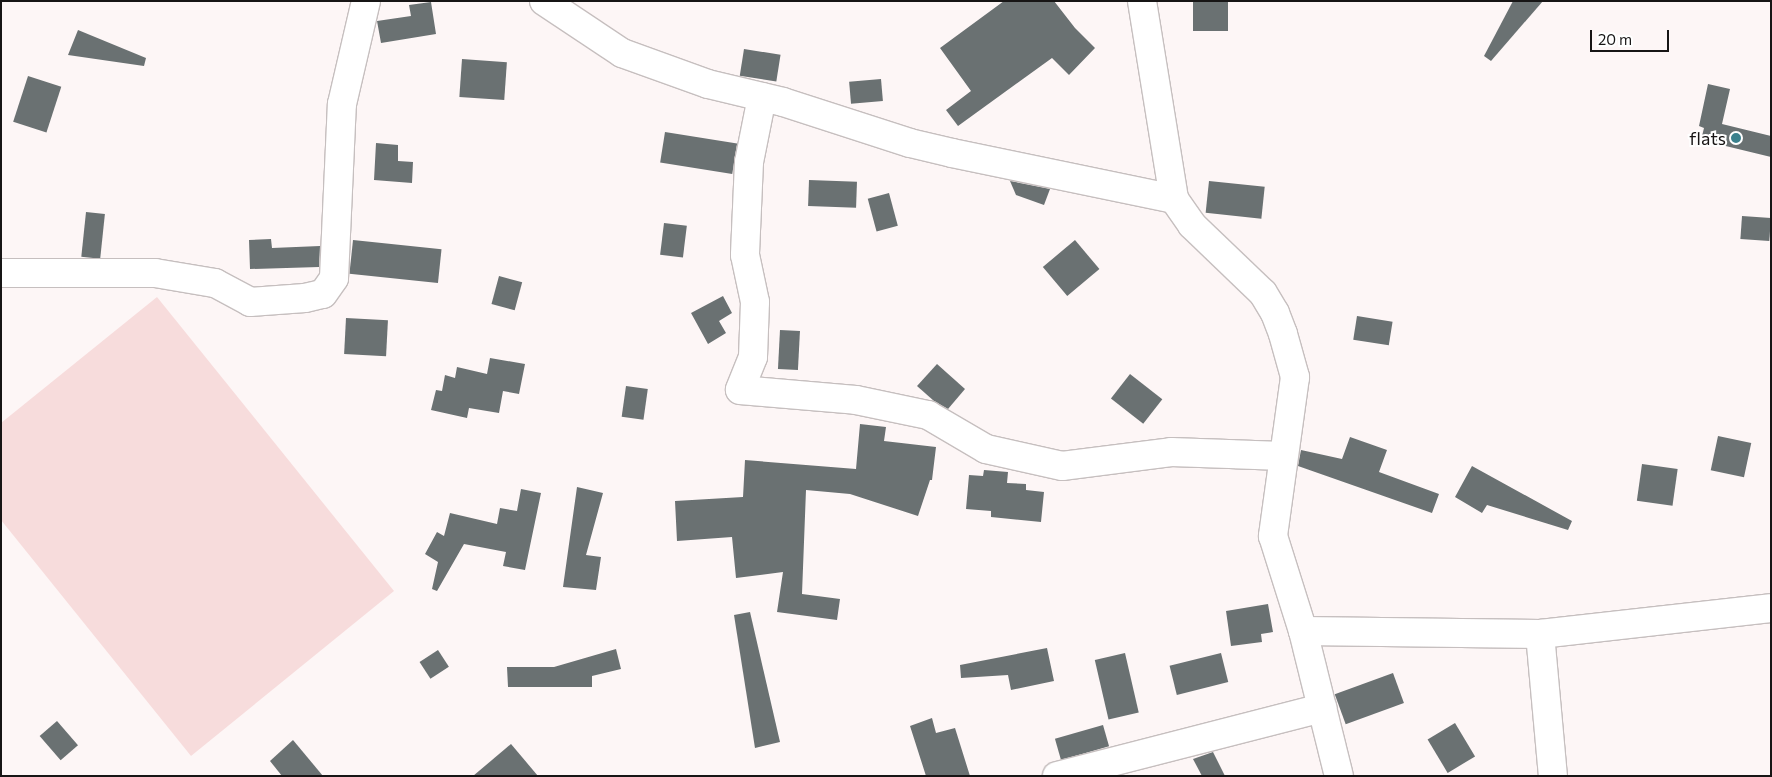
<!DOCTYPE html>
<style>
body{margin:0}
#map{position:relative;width:1772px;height:777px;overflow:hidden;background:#fdf6f6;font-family:Commissioner,sans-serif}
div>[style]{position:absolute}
.green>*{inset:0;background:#f7dcdc}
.building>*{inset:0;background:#6a7172;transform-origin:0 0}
.roads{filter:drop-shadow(1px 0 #c6bfbf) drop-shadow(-1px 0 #c6bfbf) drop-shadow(0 1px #c6bfbf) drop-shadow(0 -1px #c6bfbf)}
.minor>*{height:28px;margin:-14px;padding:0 14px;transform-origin:14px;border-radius:14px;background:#fff}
.dots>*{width:14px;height:14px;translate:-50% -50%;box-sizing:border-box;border:2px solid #fff;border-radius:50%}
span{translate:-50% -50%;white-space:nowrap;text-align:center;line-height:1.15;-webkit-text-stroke:4px #fff;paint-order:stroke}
.poi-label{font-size:18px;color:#171515}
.right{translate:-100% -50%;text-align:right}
.frame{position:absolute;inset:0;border:2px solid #171515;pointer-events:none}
.scale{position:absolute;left:1590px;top:30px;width:79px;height:22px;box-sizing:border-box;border:2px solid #171515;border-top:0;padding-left:6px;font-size:15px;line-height:18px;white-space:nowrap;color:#171515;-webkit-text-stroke:4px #fff;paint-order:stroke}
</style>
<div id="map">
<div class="green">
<i style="clip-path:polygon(157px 297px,394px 591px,191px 756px,1px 520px,1px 423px)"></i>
</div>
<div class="building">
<i style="clip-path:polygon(1004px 1px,1054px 1px,1075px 28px,1095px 48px,1069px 75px,1052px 58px,958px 126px,946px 110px,971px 91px,940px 48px)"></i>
<i style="left:1193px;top:1px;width:35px;height:30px"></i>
<i style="clip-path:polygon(1513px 1px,1543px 1px,1491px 61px,1484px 56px)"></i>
<i style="clip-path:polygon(431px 2px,436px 34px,381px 43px,377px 21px,411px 16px,409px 5px)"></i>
<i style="clip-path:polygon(78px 30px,146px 58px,144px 66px,68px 55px)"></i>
<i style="left:744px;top:49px;width:37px;height:27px;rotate:9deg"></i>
<i style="left:462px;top:59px;width:45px;height:38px;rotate:4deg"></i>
<i style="left:28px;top:76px;width:35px;height:48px;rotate:18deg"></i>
<i style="left:881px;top:79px;width:22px;height:32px;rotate:85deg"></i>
<i style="clip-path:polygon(1708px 84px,1730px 89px,1722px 124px,1771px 136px,1771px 157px,1701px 140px,1704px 128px,1699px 126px)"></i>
<i style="left:665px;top:132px;width:73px;height:31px;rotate:9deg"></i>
<i style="clip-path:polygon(376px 143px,398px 145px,398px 161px,413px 162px,412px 183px,374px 180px)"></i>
<i style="left:809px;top:180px;width:48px;height:26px;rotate:2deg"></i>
<i style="clip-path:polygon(1010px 181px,1050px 189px,1044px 205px,1016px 195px)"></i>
<i style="left:1209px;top:181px;width:56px;height:32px;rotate:6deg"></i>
<i style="left:889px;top:193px;width:34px;height:22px;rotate:75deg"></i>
<i style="left:86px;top:212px;width:19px;height:45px;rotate:6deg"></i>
<i style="left:1742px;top:216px;width:29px;height:23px;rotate:4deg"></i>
<i style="left:664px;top:223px;width:23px;height:32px;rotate:7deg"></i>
<i style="clip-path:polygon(271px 239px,272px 248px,320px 246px,319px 267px,250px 269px,249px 240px)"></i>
<i style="left:353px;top:240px;width:89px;height:34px;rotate:6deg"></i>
<i style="left:1075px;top:240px;width:38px;height:42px;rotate:50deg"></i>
<i style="left:499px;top:276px;width:24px;height:29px;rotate:15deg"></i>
<i style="clip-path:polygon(723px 296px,732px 313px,719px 321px,726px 333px,708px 344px,691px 313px)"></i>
<i style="left:1357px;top:316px;width:36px;height:24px;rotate:9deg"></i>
<i style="left:346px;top:318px;width:42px;height:36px;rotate:3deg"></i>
<i style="left:780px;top:330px;width:20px;height:39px;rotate:3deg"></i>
<i style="clip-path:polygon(490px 358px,525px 364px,519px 394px,503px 391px,499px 413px,469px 408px,467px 418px,431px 410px,436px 390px,442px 391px,445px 375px,455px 378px,457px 367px,487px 374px)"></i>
<i style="clip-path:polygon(937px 364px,965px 389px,948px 409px,934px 401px,917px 386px)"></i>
<i style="left:1130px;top:374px;width:41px;height:31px;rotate:38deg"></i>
<i style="left:626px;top:386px;width:22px;height:31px;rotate:8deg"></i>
<i style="clip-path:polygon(860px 424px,886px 427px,884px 441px,936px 447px,932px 480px,930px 480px,918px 516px,850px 494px,806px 490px,802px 594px,840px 599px,837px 620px,777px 612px,783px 572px,736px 578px,732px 537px,677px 541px,675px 501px,743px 497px,745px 460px,856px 469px)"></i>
<i style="left:1718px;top:436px;width:34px;height:35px;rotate:12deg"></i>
<i style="clip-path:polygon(1350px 437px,1387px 450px,1379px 472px,1439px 494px,1432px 513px,1298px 466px,1301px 450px,1342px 459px)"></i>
<i style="left:1642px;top:464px;width:36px;height:37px;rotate:8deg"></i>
<i style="clip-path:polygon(1472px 466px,1572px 521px,1568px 530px,1487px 505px,1482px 513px,1455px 497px)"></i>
<i style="clip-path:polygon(984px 470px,1008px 472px,1007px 483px,1026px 484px,1026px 490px,1044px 492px,1041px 522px,991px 517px,991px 511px,966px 509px,969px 475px,983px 476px)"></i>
<i style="clip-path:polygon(577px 487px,603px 493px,586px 555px,601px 557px,596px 590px,563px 587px)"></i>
<i style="clip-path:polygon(521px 489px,541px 493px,525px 570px,503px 566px,506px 552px,464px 544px,437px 591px,432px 589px,438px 562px,425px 554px,437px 532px,444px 536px,450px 513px,497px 524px,500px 508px,517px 511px)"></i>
<i style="clip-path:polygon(1268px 604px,1273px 632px,1261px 634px,1262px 642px,1231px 646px,1226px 611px)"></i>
<i style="clip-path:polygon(750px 612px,780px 742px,755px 748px,734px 615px)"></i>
<i style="clip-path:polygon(1047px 648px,1054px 681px,1011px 690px,1008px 675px,961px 678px,960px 665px)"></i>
<i style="clip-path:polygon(616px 649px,621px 669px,592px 676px,592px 687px,508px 687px,507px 667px,554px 667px)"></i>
<i style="left:438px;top:650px;width:20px;height:22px;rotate:57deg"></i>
<i style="left:1125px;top:653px;width:61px;height:31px;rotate:77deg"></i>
<i style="left:1221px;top:653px;width:30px;height:53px;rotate:76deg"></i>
<i style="left:1393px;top:673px;width:32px;height:62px;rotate:70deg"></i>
<i style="clip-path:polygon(932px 718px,936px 733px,955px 728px,970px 776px,926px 776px,910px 726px)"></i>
<i style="left:57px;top:721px;width:32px;height:23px;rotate:49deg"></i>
<i style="left:1455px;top:723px;width:39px;height:32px;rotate:59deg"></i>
<i style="left:1103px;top:725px;width:22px;height:50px;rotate:74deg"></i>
<i style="clip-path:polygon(293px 740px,323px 776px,282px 776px,270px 761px)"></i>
<i style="clip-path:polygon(511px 744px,538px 776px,473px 776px)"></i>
<i style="clip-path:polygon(1213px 752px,1225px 776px,1202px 776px,1193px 759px)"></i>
</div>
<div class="roads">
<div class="minor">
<i style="left:544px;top:1px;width:94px;rotate:33.7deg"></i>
<i style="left:622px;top:53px;width:91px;rotate:19.8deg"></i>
<i style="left:708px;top:84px;width:77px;rotate:13.5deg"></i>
<i style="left:783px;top:102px;width:133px;rotate:17.9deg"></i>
<i style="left:910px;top:143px;width:43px;rotate:13.4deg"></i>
<i style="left:952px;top:153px;width:227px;rotate:11.7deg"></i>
<i style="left:1174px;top:199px;width:32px;rotate:55deg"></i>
<i style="left:1192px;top:225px;width:98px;rotate:43.8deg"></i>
<i style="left:1263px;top:293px;width:23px;rotate:59deg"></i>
<i style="left:1275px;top:313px;width:22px;rotate:69deg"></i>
<i style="left:1283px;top:334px;width:45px;rotate:74.4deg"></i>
<i style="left:1295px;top:377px;width:161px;rotate:97.9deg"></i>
<i style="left:1273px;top:536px;width:100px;rotate:72.5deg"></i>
<i style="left:1303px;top:631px;width:237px;rotate:0.7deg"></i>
<i style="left:1540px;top:634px;width:232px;rotate:-6.4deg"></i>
<i style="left:1142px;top:1px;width:201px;rotate:80.8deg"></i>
<i style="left:762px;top:97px;width:66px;rotate:101.3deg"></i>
<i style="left:749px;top:162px;width:93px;rotate:92.5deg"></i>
<i style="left:745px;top:255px;width:48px;rotate:78deg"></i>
<i style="left:755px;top:302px;width:55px;rotate:92.1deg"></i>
<i style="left:753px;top:357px;width:35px;rotate:112deg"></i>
<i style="left:740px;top:390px;width:116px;rotate:4.9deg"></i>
<i style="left:856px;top:400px;width:74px;rotate:11.8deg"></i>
<i style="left:928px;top:415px;width:67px;rotate:30.4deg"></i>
<i style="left:986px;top:449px;width:78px;rotate:12.6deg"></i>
<i style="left:1062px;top:466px;width:110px;rotate:-7.3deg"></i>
<i style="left:1171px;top:452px;width:112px;rotate:2deg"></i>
<i style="left:1px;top:273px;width:154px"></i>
<i style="left:155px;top:273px;width:61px;rotate:9.5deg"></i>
<i style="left:215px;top:283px;width:40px;rotate:28deg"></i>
<i style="left:250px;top:302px;width:55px;rotate:-4.2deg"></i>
<i style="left:305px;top:298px;width:18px;rotate:-13deg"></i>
<i style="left:323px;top:294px;width:19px;rotate:-55deg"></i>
<i style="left:334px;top:278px;width:174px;rotate:-87.4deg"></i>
<i style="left:342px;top:104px;width:106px;rotate:-76.9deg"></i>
<i style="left:1303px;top:631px;width:149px;rotate:76.1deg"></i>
<i style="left:1540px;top:634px;width:143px;rotate:84.8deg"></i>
<i style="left:1057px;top:776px;width:274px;rotate:-14.4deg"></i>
</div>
</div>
<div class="dots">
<i style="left:1736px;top:138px;background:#3b818d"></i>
</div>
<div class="poi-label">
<span class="right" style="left:1726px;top:138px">flats</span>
</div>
<div class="frame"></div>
<div class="scale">20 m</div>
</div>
